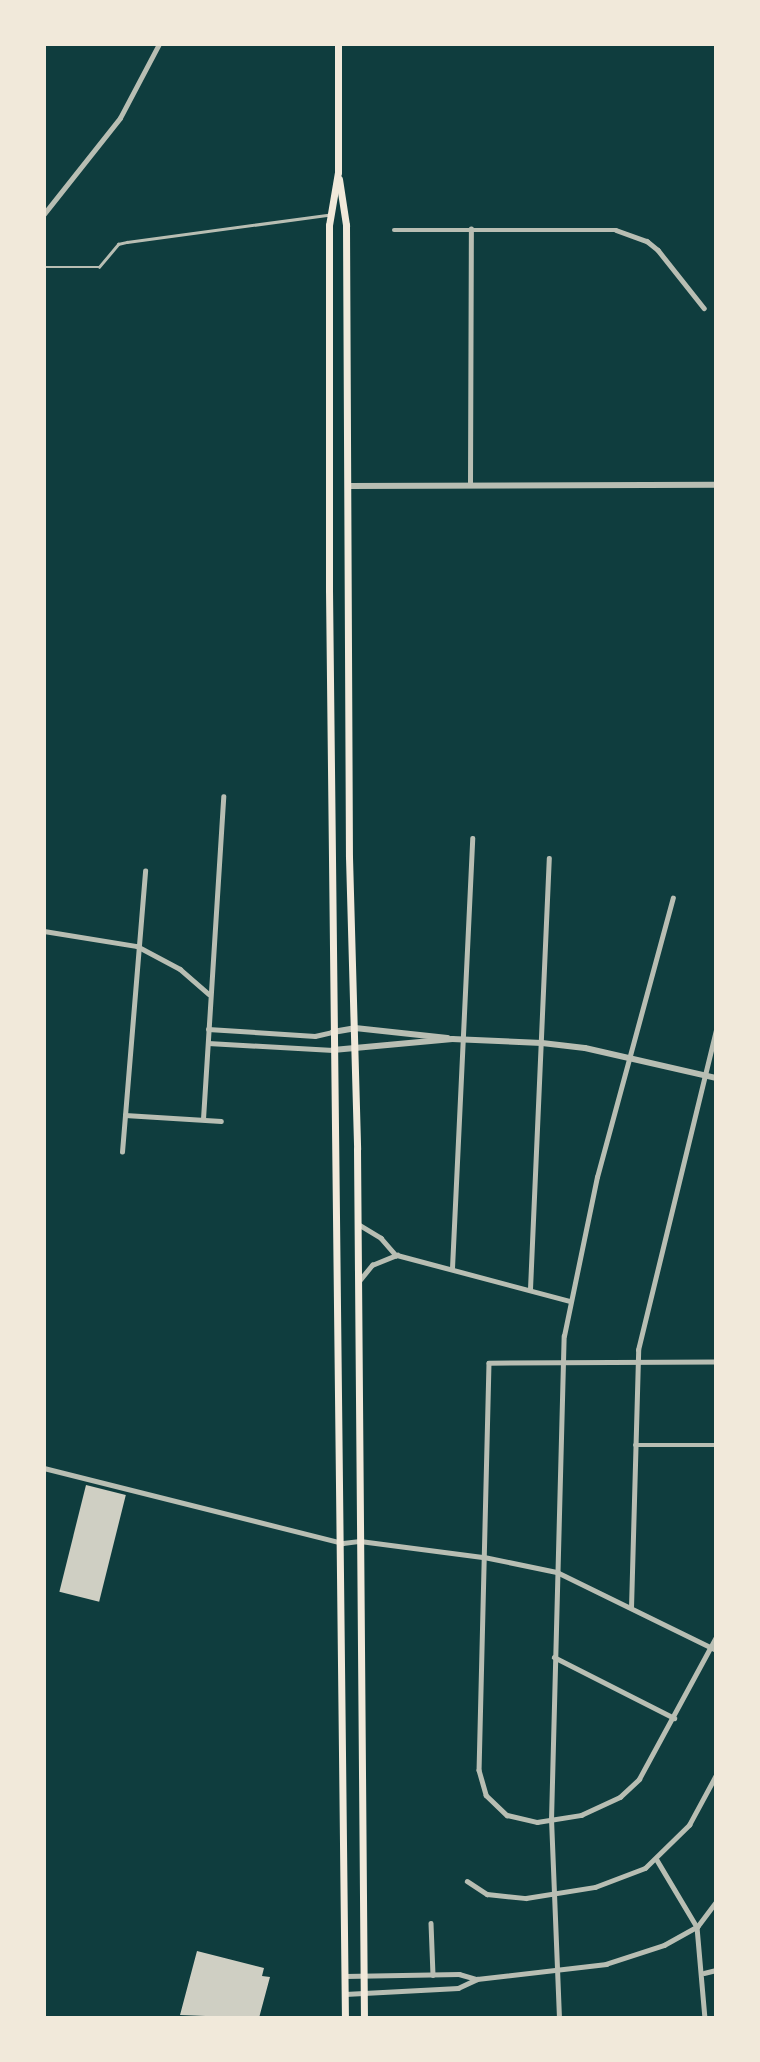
<!DOCTYPE html>
<style>
body{margin:0}
#map{position:relative;width:760px;height:2062px;overflow:hidden;background:#0f3d3e;font-family:"PT Sans",sans-serif}
div>[style]{position:absolute}
.building>*{inset:0;background:#cfcfc3;transform-origin:0 0}
.service>*{height:2.5px;margin:-1.25px;padding:0 1.25px;transform-origin:1.25px;border-radius:1.25px;background:#b8beb3}
.minor>*{height:4.5px;margin:-2.25px;padding:0 2.25px;transform-origin:2.25px;border-radius:2.25px;background:#b8beb3}
.tertiary>*{height:6px;margin:-3px;padding:0 3px;transform-origin:3px;border-radius:3px;background:#b8beb3}
.secondary>*{height:7px;margin:-3.5px;padding:0 3.5px;transform-origin:3.5px;border-radius:3.5px;background:#f1e9da}
span{translate:-50% -50%;white-space:nowrap;text-align:center;line-height:1.15;-webkit-text-stroke:7px #f1e9da;paint-order:stroke}
.frame{position:absolute;inset:0;border:46px solid #f1e9da;pointer-events:none}
</style>
<div id="map">
<div class="building">
<i style="left:86px;top:1485px;width:41px;height:110px;rotate:14deg"></i>
<i style="clip-path:polygon(197px 1951px,264px 1968px,262px 1976px,270px 1977px,259px 2018px,180px 2015px)"></i>
</div>
<div class="service">
<i style="left:44px;top:267px;width:55px"></i>
<i style="left:99px;top:267px;width:30px;rotate:-50deg"></i>
<i style="left:118px;top:244px;width:9px;rotate:-13deg"></i>
<i style="left:127px;top:242px;width:203px;rotate:-7.7deg"></i>
</div>
<div class="minor">
<i style="left:44px;top:214px;width:122px;rotate:-51.6deg"></i>
<i style="left:120px;top:118px;width:84px;rotate:-62.2deg"></i>
<i style="left:394px;top:230px;width:222px"></i>
<i style="left:616px;top:230px;width:33px;rotate:20deg"></i>
<i style="left:647px;top:241px;width:14px;rotate:39deg"></i>
<i style="left:658px;top:250px;width:74px;rotate:51.6deg"></i>
<i style="left:470px;top:484px;width:255px;rotate:-89.8deg"></i>
<i style="left:44px;top:931px;width:94px;rotate:9.2deg"></i>
<i style="left:137px;top:946px;width:49px;rotate:28.1deg"></i>
<i style="left:180px;top:969px;width:38px;rotate:41deg"></i>
<i style="left:208px;top:1029px;width:107px;rotate:3.7deg"></i>
<i style="left:315px;top:1036px;width:18px;rotate:-13deg"></i>
<i style="left:208px;top:1043px;width:125px;rotate:3.2deg"></i>
<i style="left:125px;top:1115px;width:96px;rotate:3.6deg"></i>
<i style="left:203px;top:1119px;width:323px;rotate:-86.4deg"></i>
<i style="left:122px;top:1152px;width:282px;rotate:-85.3deg"></i>
<i style="left:358px;top:1224px;width:27px;rotate:31deg"></i>
<i style="left:381px;top:1238px;width:23px;rotate:49deg"></i>
<i style="left:452px;top:1268px;width:430px;rotate:-87.3deg"></i>
<i style="left:359px;top:1281px;width:21px;rotate:-51deg"></i>
<i style="left:372px;top:1265px;width:27px;rotate:-22deg"></i>
<i style="left:397px;top:1255px;width:179px;rotate:14.9deg"></i>
<i style="left:530px;top:1289px;width:431px;rotate:-87.5deg"></i>
<i style="left:716px;top:1362px;width:227px;rotate:179.7deg"></i>
<i style="left:489px;top:1363px;width:407px;rotate:91.4deg"></i>
<i style="left:479px;top:1770px;width:26px;rotate:74deg"></i>
<i style="left:486px;top:1795px;width:29px;rotate:44deg"></i>
<i style="left:507px;top:1815px;width:31px;rotate:13deg"></i>
<i style="left:537px;top:1822px;width:45px;rotate:-9deg"></i>
<i style="left:581px;top:1815px;width:43px;rotate:-24.8deg"></i>
<i style="left:620px;top:1797px;width:26px;rotate:-43deg"></i>
<i style="left:639px;top:1779px;width:162px;rotate:-61.5deg"></i>
<i style="left:635px;top:1445px;width:81px"></i>
<i style="left:44px;top:1468px;width:308px;rotate:14.1deg"></i>
<i style="left:343px;top:1543px;width:17px;rotate:-7deg"></i>
<i style="left:360px;top:1541px;width:125px;rotate:7.4deg"></i>
<i style="left:484px;top:1557px;width:75px;rotate:11.6deg"></i>
<i style="left:557px;top:1572px;width:177px;rotate:26.1deg"></i>
<i style="left:631px;top:1608px;width:258px;rotate:-88.4deg"></i>
<i style="left:638px;top:1350px;width:329px;rotate:-76.3deg"></i>
<i style="left:554px;top:1657px;width:135px;rotate:26.9deg"></i>
<i style="left:657px;top:1860px;width:78px;rotate:59.2deg"></i>
<i style="left:697px;top:1927px;width:91px;rotate:85deg"></i>
<i style="left:467px;top:1881px;width:24px;rotate:33deg"></i>
<i style="left:487px;top:1894px;width:39px;rotate:6deg"></i>
<i style="left:526px;top:1898px;width:70px;rotate:-9.1deg"></i>
<i style="left:595px;top:1887px;width:53px;rotate:-20.8deg"></i>
<i style="left:645px;top:1868px;width:62px;rotate:-44.3deg"></i>
<i style="left:689px;top:1825px;width:57px;rotate:-61.6deg"></i>
<i style="left:431px;top:1923px;width:52px;rotate:87.8deg"></i>
<i style="left:704px;top:1973px;width:12px;rotate:-14deg"></i>
<i style="left:345px;top:1976px;width:114px;rotate:-1deg"></i>
<i style="left:459px;top:1974px;width:18px;rotate:16deg"></i>
<i style="left:345px;top:1994px;width:113px;rotate:-3deg"></i>
<i style="left:458px;top:1988px;width:21px;rotate:-25deg"></i>
<i style="left:477px;top:1979px;width:130px;rotate:-6.6deg"></i>
<i style="left:606px;top:1964px;width:61px;rotate:-18.1deg"></i>
<i style="left:664px;top:1945px;width:38px;rotate:-29deg"></i>
<i style="left:697px;top:1927px;width:31px;rotate:-53deg"></i>
<i style="left:559px;top:2018px;width:198px;rotate:-92.3deg"></i>
<i style="left:551px;top:1820px;width:484px;rotate:-88.5deg"></i>
<i style="left:564px;top:1336px;width:162px;rotate:-78.3deg"></i>
<i style="left:597px;top:1177px;width:289px;rotate:-74.8deg"></i>
</div>
<div class="tertiary">
<i style="left:348px;top:486px;width:368px;rotate:-0.2deg"></i>
<i style="left:333px;top:1032px;width:22px;rotate:-10deg"></i>
<i style="left:355px;top:1028px;width:93px;rotate:6.2deg"></i>
<i style="left:333px;top:1050px;width:120px;rotate:-5.3deg"></i>
<i style="left:452px;top:1039px;width:90px;rotate:2.5deg"></i>
<i style="left:542px;top:1043px;width:43px;rotate:6.6deg"></i>
<i style="left:585px;top:1048px;width:134px;rotate:12.9deg"></i>
</div>
<div class="secondary">
<i style="left:338px;top:44px;width:128px;rotate:90deg"></i>
<i style="left:338px;top:172px;width:54px;rotate:99.6deg"></i>
<i style="left:329px;top:225px;width:365px;rotate:90deg"></i>
<i style="left:329px;top:590px;width:1428px;rotate:89.36deg"></i>
<i style="left:339px;top:179px;width:47px;rotate:81.3deg"></i>
<i style="left:346px;top:225px;width:632px;rotate:89.73deg"></i>
<i style="left:349px;top:857px;width:292px;rotate:88.4deg"></i>
<i style="left:357px;top:1149px;width:869px;rotate:89.54deg"></i>
</div>
<div class="frame"></div>
</div>
